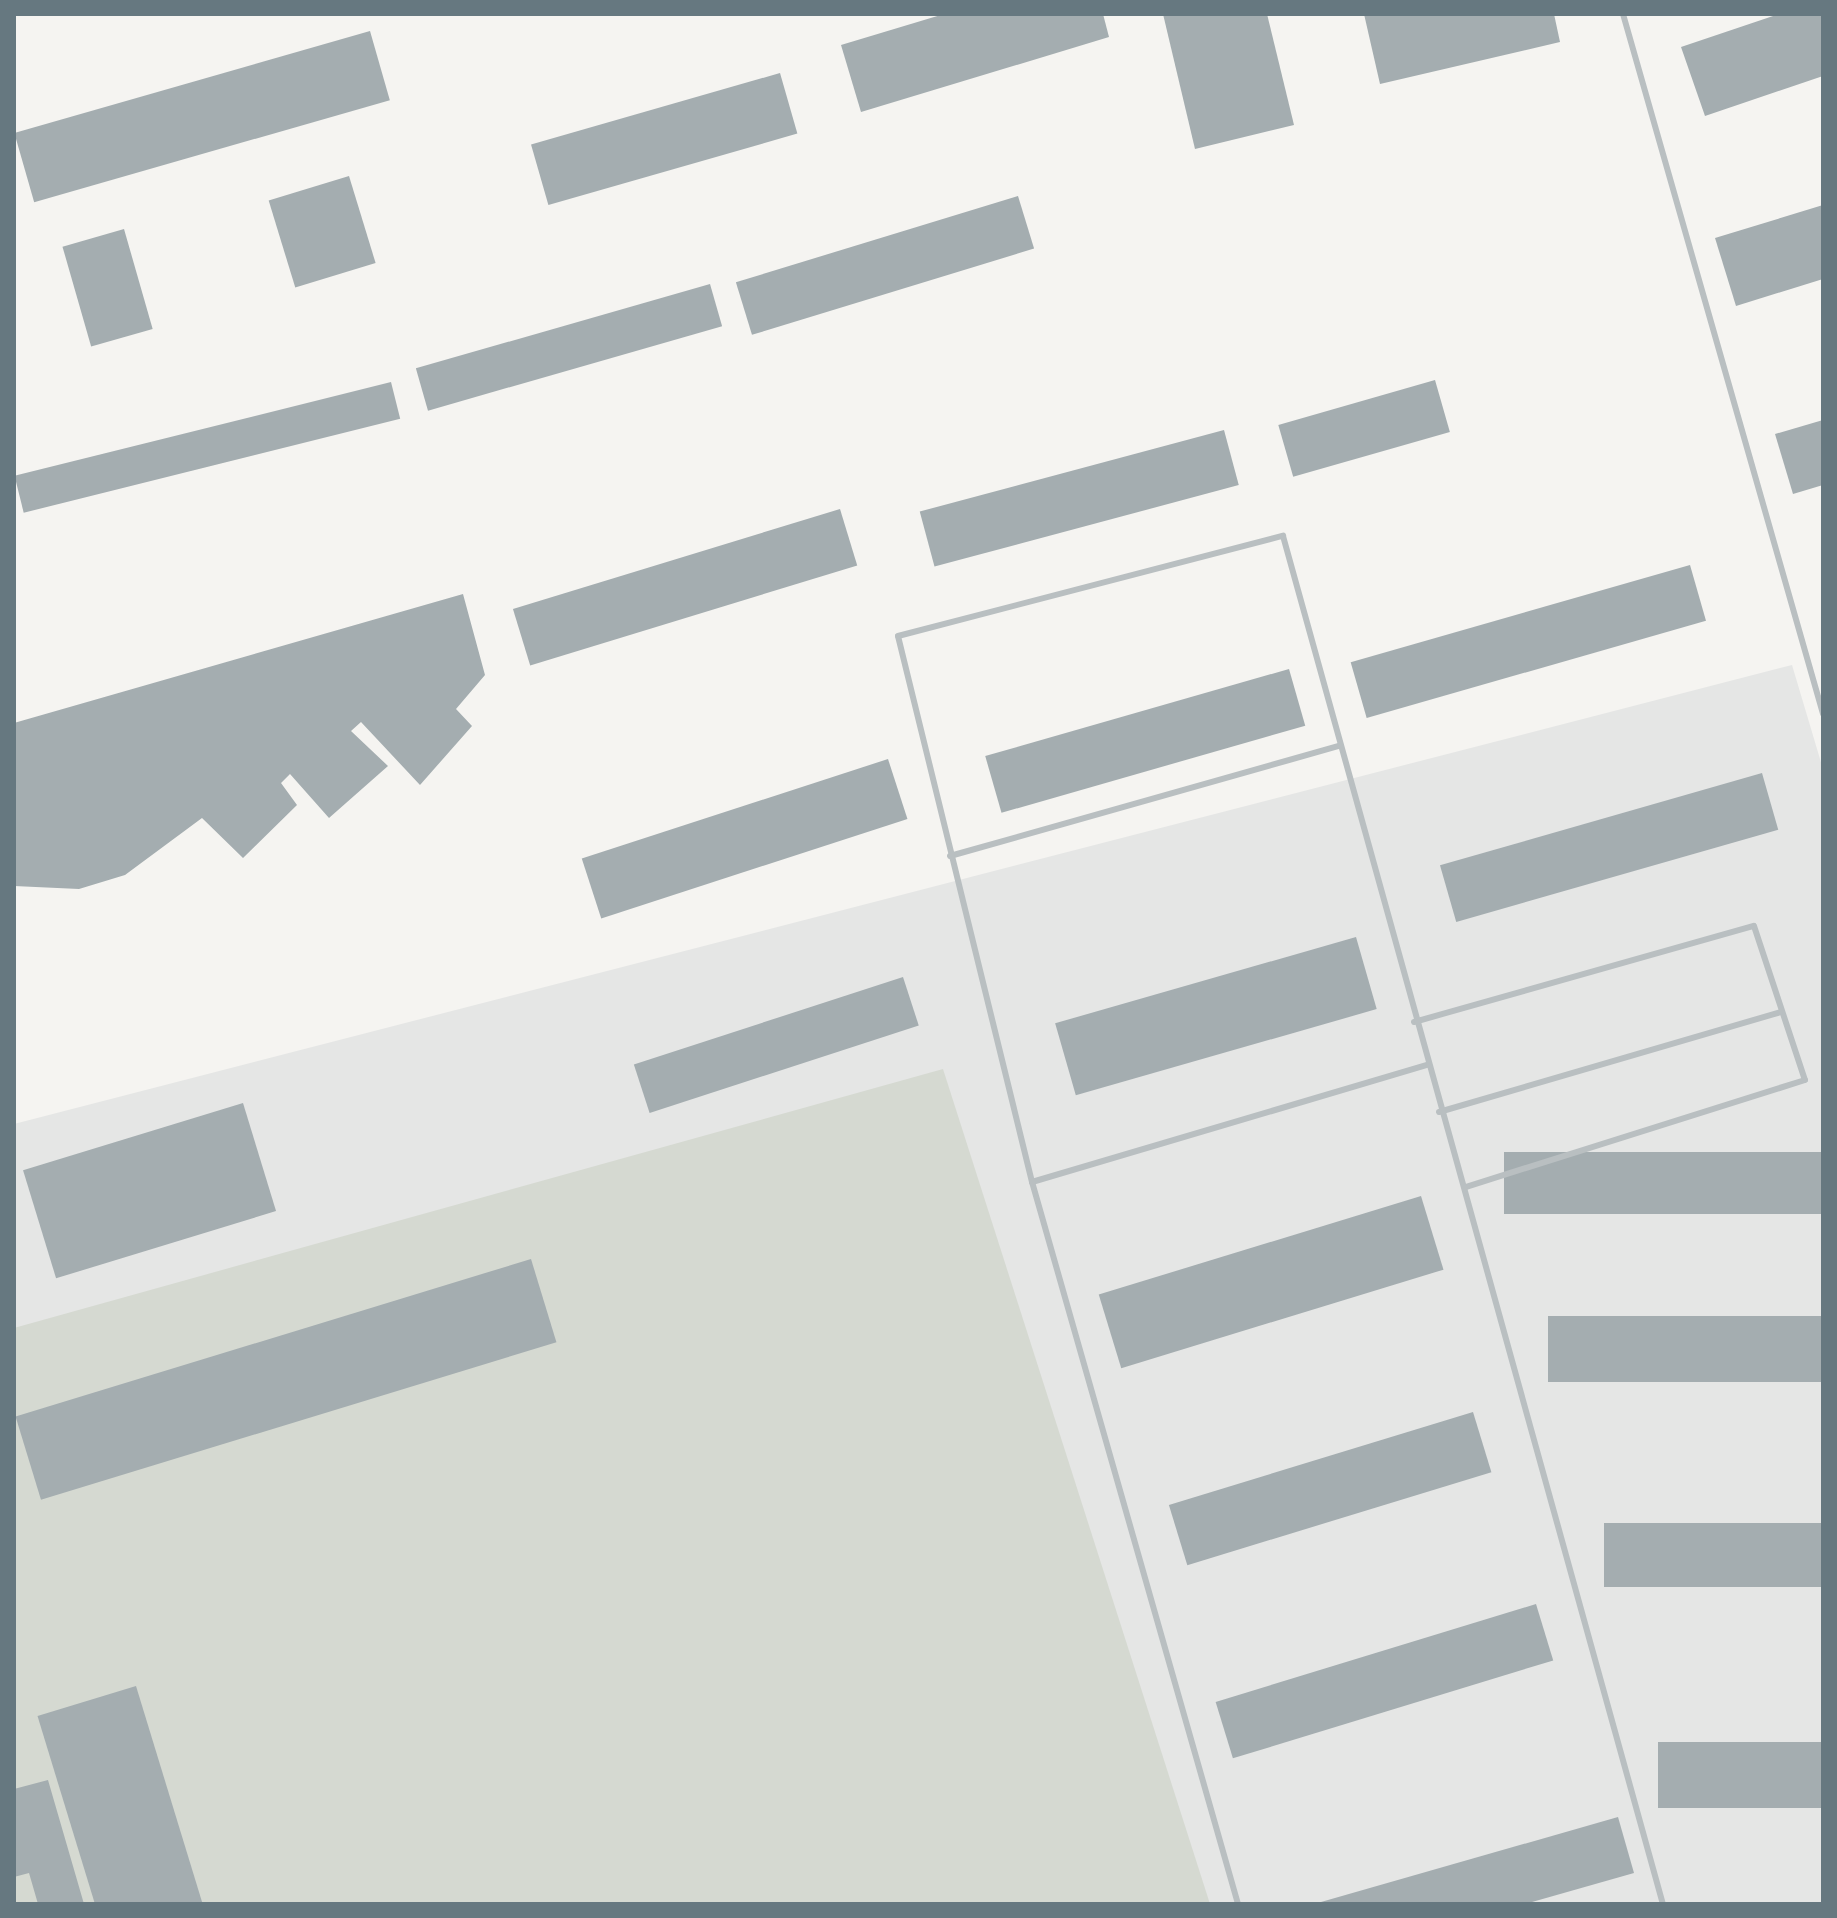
<!DOCTYPE html>
<style>
body{margin:0}
#map{position:relative;width:1837px;height:1918px;overflow:hidden;background:#f5f4f1;font-family:"Asap Condensed",sans-serif}
div>[style]{position:absolute}
.built>*{inset:0;background:#e5e6e5}
.green>*{inset:0;background:#d5d9d1}
.building>*{inset:0;background:#a4adb0;transform-origin:0 0}
.service>*{height:6px;margin:-3px;padding:0 3px;transform-origin:3px;border-radius:3px;background:#b9bfc1}
span{translate:-50% -50%;white-space:nowrap;text-align:center;line-height:1.15;-webkit-text-stroke:8px #fff;paint-order:stroke}
.frame{position:absolute;inset:0;border:16px solid #667880;pointer-events:none}
</style>
<div id="map">
<div class="built">
<i style="clip-path:polygon(1792px 665px,1823px 769px,1823px 1904px,14px 1904px,14px 1124px)"></i>
</div>
<div class="green">
<i style="clip-path:polygon(943px 1069px,1210px 1904px,14px 1904px,14px 1328px)"></i>
</div>
<div class="building">
<i style="clip-path:polygon(944px 14px,1103px 14px,1109px 37px,861px 112px,841px 45px)"></i>
<i style="clip-path:polygon(1163px 14px,1267px 14px,1294px 125px,1195px 149px)"></i>
<i style="clip-path:polygon(1364px 14px,1554px 14px,1560px 42px,1380px 84px)"></i>
<i style="clip-path:polygon(1779px 14px,1823px 14px,1823px 76px,1705px 116px,1681px 47px)"></i>
<i style="left:370px;top:31px;width:72px;height:370px;rotate:74deg"></i>
<i style="left:780px;top:73px;width:63px;height:259px;rotate:74deg"></i>
<i style="left:349px;top:176px;width:91px;height:84px;rotate:73deg"></i>
<i style="left:1018px;top:196px;width:55px;height:295px;rotate:73deg"></i>
<i style="clip-path:polygon(1823px 205px,1823px 279px,1736px 306px,1715px 238px)"></i>
<i style="left:124px;top:229px;width:104px;height:64px;rotate:74deg"></i>
<i style="left:710px;top:284px;width:44px;height:306px;rotate:74deg"></i>
<i style="left:1435px;top:380px;width:54px;height:163px;rotate:74deg"></i>
<i style="left:391px;top:382px;width:38px;height:388px;rotate:76deg"></i>
<i style="clip-path:polygon(1823px 420px,1823px 485px,1793px 494px,1775px 434px)"></i>
<i style="left:1224px;top:430px;width:57px;height:315px;rotate:75deg"></i>
<i style="left:840px;top:509px;width:59px;height:342px;rotate:73deg"></i>
<i style="left:1690px;top:565px;width:58px;height:353px;rotate:74deg"></i>
<i style="clip-path:polygon(463px 594px,485px 675px,456px 709px,472px 726px,420px 785px,361px 722px,351px 731px,388px 766px,329px 818px,290px 774px,281px 783px,297px 805px,243px 858px,202px 818px,125px 875px,79px 889px,14px 886px,14px 723px)"></i>
<i style="left:1289px;top:669px;width:59px;height:316px;rotate:74deg"></i>
<i style="left:888px;top:759px;width:63px;height:322px;rotate:72deg"></i>
<i style="left:1762px;top:773px;width:59px;height:335px;rotate:74deg"></i>
<i style="left:1356px;top:937px;width:75px;height:313px;rotate:74deg"></i>
<i style="left:903px;top:977px;width:51px;height:283px;rotate:72deg"></i>
<i style="left:243px;top:1103px;width:113px;height:230px;rotate:73deg"></i>
<i style="left:1823px;top:1152px;width:62px;height:319px;rotate:90deg"></i>
<i style="left:1421px;top:1196px;width:77px;height:337px;rotate:73deg"></i>
<i style="left:531px;top:1259px;width:87px;height:539px;rotate:73deg"></i>
<i style="left:1823px;top:1316px;width:66px;height:275px;rotate:90deg"></i>
<i style="left:1473px;top:1412px;width:63px;height:318px;rotate:73deg"></i>
<i style="left:1823px;top:1523px;width:64px;height:219px;rotate:90deg"></i>
<i style="left:1536px;top:1604px;width:59px;height:335px;rotate:73deg"></i>
<i style="left:136px;top:1686px;width:227px;height:103px;rotate:73deg"></i>
<i style="left:1823px;top:1742px;width:66px;height:165px;rotate:90deg"></i>
<i style="clip-path:polygon(48px 1780px,84px 1904px,38px 1904px,29px 1873px,14px 1877px,14px 1789px)"></i>
<i style="clip-path:polygon(1618px 1817px,1634px 1873px,1525px 1904px,1314px 1904px)"></i>
</div>
<div class="service">
<i style="left:1623px;top:14px;width:728px;rotate:74.05deg"></i>
<i style="left:950px;top:856px;width:405px;rotate:-15.8deg"></i>
<i style="left:1414px;top:1022px;width:353px;rotate:-15.8deg"></i>
<i style="left:1754px;top:926px;width:162px;rotate:71.7deg"></i>
<i style="left:1805px;top:1080px;width:356px;rotate:162.5deg"></i>
<i style="left:1439px;top:1112px;width:355px;rotate:-16.3deg"></i>
<i style="left:1032px;top:1182px;width:412px;rotate:-16.5deg"></i>
<i style="left:1238px;top:1904px;width:751px;rotate:-105.92deg"></i>
<i style="left:1032px;top:1182px;width:562px;rotate:-103.79deg"></i>
<i style="left:898px;top:636px;width:398px;rotate:-14.6deg"></i>
<i style="left:1283px;top:536px;width:1420px;rotate:74.48deg"></i>
</div>
<div class="frame"></div>
</div>
